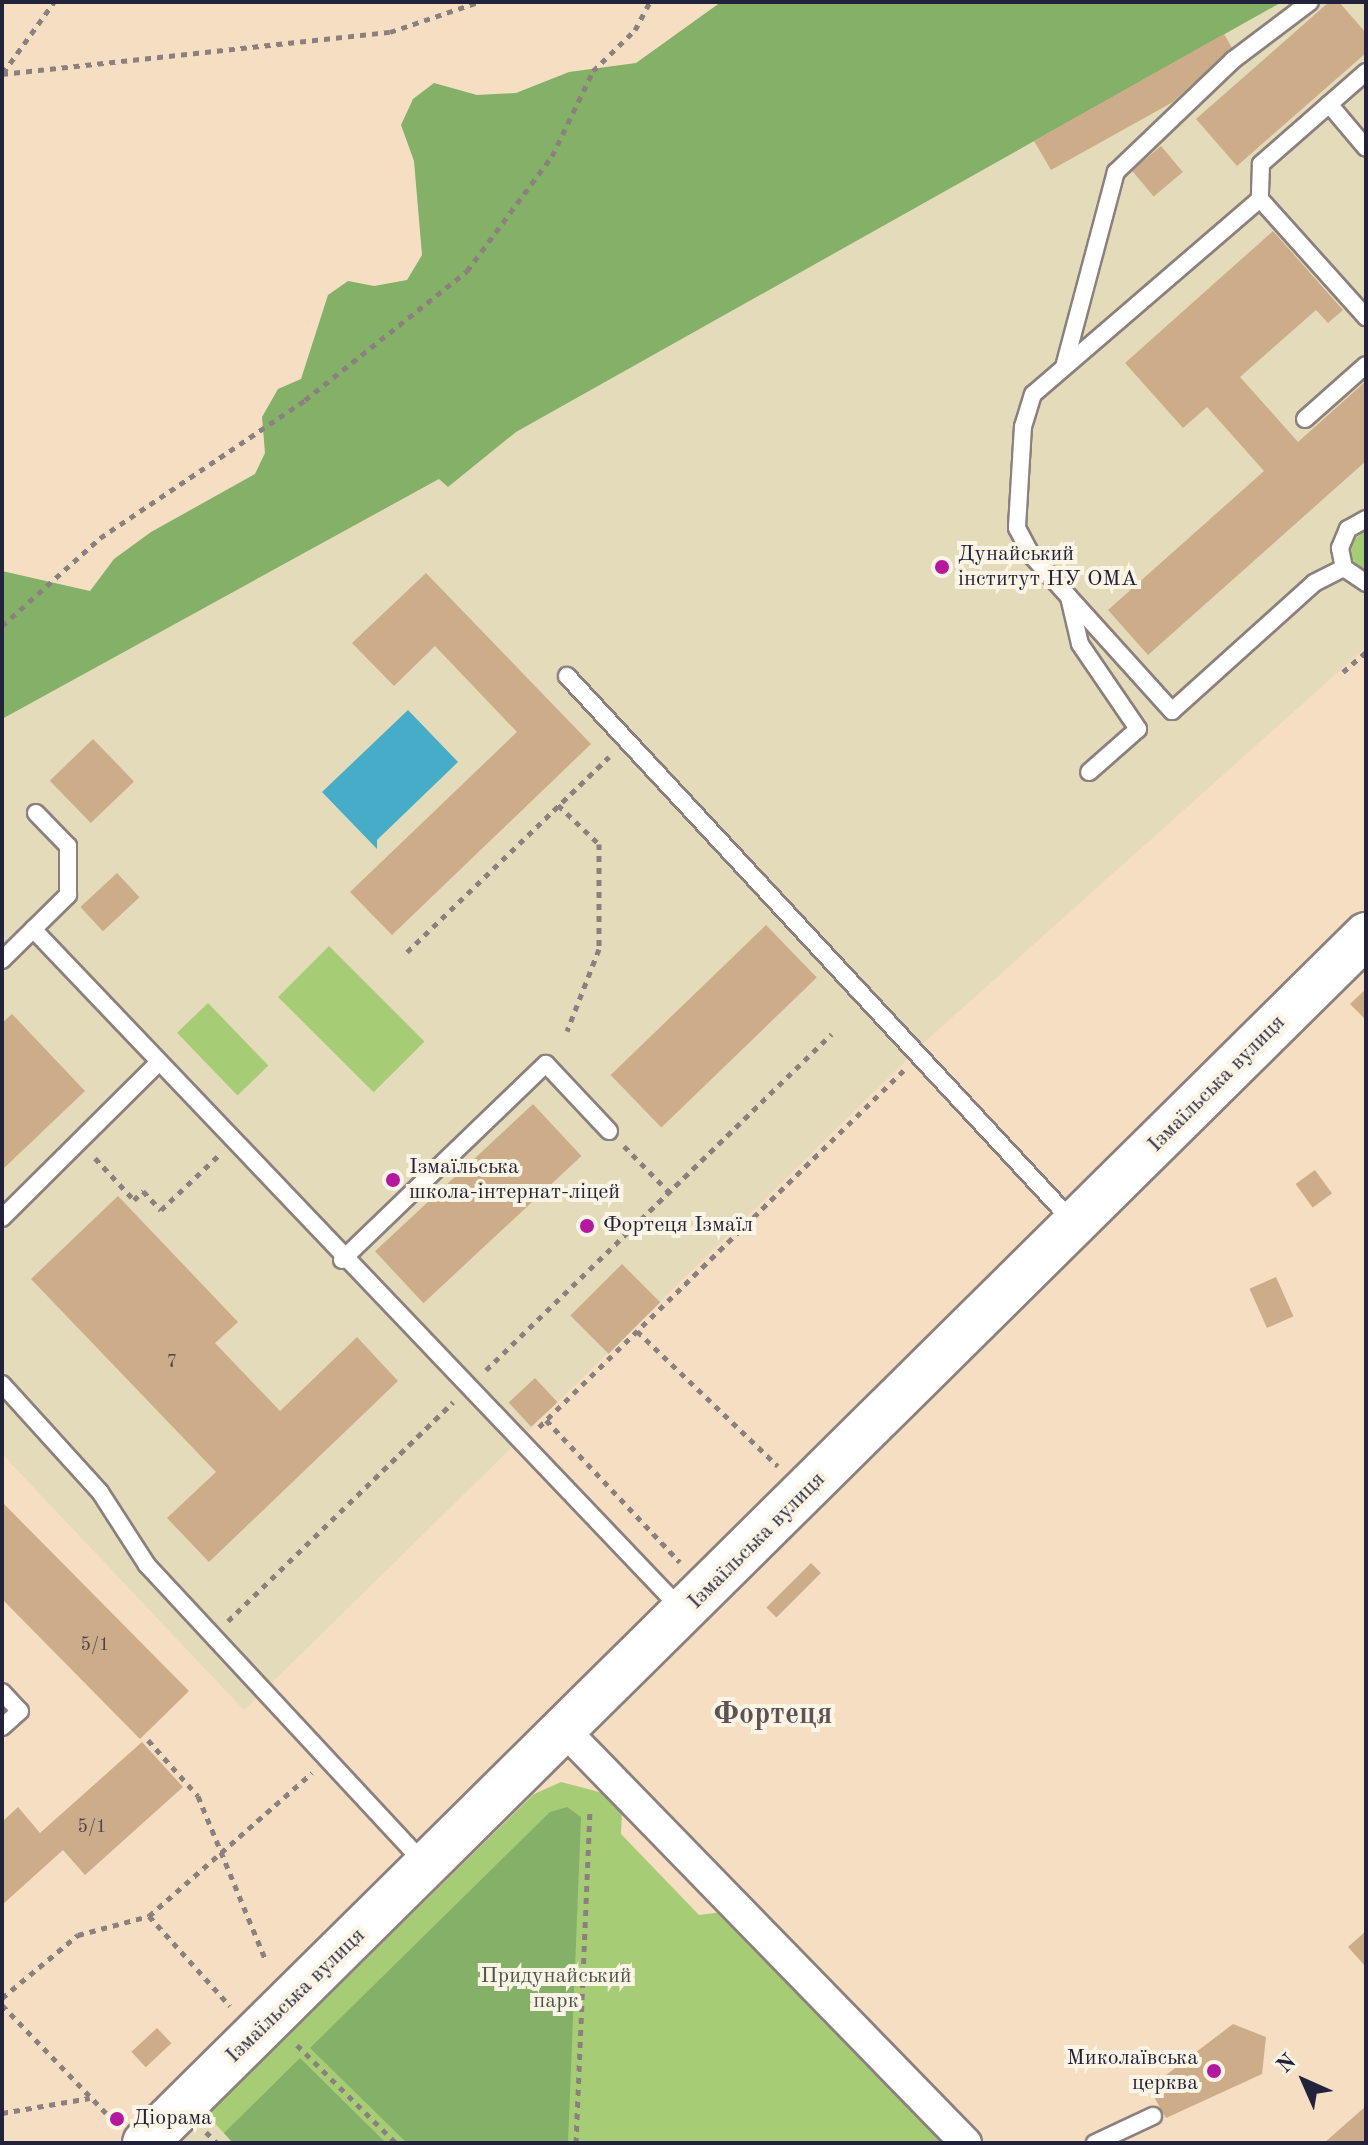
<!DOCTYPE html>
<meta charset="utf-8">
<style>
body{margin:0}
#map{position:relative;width:1368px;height:2145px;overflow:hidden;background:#f5dec2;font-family:"Old Standard TT",serif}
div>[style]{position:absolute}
.built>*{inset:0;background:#e4dbba}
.green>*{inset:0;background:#a6cc76;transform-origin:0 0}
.forest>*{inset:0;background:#84b067}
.water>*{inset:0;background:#47acc7}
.building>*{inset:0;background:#cdac89;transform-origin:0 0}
.path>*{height:5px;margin-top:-2.5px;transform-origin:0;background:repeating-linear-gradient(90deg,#8c807e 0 6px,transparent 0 12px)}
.roads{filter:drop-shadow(2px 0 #8c807e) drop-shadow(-2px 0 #8c807e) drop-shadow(0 2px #8c807e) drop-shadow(0 -2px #8c807e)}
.lane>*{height:16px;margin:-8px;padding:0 8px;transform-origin:8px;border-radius:8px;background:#fff}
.street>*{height:30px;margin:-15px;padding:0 15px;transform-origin:15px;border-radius:15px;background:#fff}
.secondary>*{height:44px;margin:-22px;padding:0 22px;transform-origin:22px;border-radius:22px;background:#fff}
.dots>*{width:22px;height:22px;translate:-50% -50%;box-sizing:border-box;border:4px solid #fcf5e5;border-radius:50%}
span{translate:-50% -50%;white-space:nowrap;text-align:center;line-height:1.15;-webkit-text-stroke:8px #fcf5e5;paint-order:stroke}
.number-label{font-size:18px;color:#4d444e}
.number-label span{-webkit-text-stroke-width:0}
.poi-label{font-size:22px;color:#22223b}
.left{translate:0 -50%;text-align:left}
.right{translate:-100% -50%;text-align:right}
.street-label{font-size:22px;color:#22223b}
.park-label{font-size:22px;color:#4a554d}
.district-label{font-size:30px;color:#5e5256;font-weight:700}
.frame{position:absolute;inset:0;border:4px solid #22223b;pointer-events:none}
.north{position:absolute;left:1264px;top:2041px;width:80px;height:80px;-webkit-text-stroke:6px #fcf5e5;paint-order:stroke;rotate:315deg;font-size:22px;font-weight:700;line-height:32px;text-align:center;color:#22223b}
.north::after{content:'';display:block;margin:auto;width:28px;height:36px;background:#22223b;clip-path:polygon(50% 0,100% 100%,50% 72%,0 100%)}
</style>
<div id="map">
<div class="built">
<i style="clip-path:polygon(1282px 2px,1366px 2px,1366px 647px,928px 1039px,244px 1710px,2px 1454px,2px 719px,440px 479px,448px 487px,516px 432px)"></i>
<i style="clip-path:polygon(207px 2115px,233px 2143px,179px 2143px)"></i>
</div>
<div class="green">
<i style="clip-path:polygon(1366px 530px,1366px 573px,1349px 556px,1351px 542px)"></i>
<i style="left:329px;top:946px;width:135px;height:72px;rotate:45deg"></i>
<i style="left:208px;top:1003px;width:87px;height:43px;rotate:46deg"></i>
<i style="clip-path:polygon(561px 1782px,607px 1794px,622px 1812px,621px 1834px,699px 1915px,723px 1912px,945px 2143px,233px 2143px,207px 2115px,534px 1794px)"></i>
</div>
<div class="forest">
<i style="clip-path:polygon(721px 2px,1282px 2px,516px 432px,448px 487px,439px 479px,2px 719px,2px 571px,90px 591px,114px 559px,151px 532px,255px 474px,265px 453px,262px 417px,278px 389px,301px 379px,328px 295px,348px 281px,374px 286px,407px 280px,422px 255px,414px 161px,401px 125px,413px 99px,434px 83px,477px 95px,516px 93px,569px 72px,636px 63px)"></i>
<i style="clip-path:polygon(567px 1807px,581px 1817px,568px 2143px,407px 2143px,310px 2048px,550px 1812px)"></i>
<i style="clip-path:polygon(300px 2058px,386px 2143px,233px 2143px,224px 2133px)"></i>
</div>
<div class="water">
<i style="clip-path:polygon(408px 710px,458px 762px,377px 840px,377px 849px,322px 792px)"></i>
</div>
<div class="building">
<i style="clip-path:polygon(1329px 2px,1339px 2px,1366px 33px,1366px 53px,1237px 166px,1196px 119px)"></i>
<i style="clip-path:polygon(1224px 34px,1232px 48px,1173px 102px,1051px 170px,1034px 141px)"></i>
<i style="left:1161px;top:146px;width:34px;height:38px;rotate:50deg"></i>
<i style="clip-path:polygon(1273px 231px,1343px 310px,1328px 323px,1316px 310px,1240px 377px,1298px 442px,1366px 381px,1366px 461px,1148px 655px,1108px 610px,1264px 471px,1207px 407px,1183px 428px,1125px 363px)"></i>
<i style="clip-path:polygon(426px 573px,591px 744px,392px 935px,350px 892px,517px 732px,435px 646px,394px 686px,352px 643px)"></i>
<i style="left:93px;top:739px;width:59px;height:60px;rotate:46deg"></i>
<i style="left:117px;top:873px;width:33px;height:50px;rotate:47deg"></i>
<i style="left:766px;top:925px;width:73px;height:216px;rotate:46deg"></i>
<i style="clip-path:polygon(1366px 989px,1366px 1020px,1350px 1004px)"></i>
<i style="clip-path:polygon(12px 1014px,85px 1091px,2px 1170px,2px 1023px)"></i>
<i style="left:533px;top:1104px;width:71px;height:216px;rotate:47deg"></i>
<i style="left:1315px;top:1170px;width:29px;height:24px;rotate:54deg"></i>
<i style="clip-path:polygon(118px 1196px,238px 1322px,215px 1343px,280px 1411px,357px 1337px,398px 1381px,209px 1562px,167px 1518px,216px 1472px,31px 1279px)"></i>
<i style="left:622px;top:1264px;width:54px;height:73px;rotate:45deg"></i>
<i style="left:1276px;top:1277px;width:43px;height:29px;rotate:66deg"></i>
<i style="left:535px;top:1378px;width:33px;height:36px;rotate:47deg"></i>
<i style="clip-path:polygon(2px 1502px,189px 1691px,140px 1739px,2px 1599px)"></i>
<i style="left:811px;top:1563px;width:14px;height:63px;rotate:45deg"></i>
<i style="clip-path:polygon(142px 1742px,183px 1787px,85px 1875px,63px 1850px,2px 1905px,2px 1822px,18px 1807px,40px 1833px)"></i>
<i style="clip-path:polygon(1366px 1931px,1366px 1967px,1348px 1947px)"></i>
<i style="clip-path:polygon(1233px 2024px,1266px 2037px,1262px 2074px,1166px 2118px,1149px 2088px)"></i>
<i style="left:157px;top:2028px;width:21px;height:35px;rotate:47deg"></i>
<i style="clip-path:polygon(1366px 2106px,1366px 2143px,1324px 2143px)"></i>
</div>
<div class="path">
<i style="left:3px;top:73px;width:87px;rotate:-54.3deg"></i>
<i style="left:2px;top:74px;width:390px;rotate:-6.2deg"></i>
<i style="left:390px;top:32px;width:93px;rotate:-18.8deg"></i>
<i style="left:2px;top:626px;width:132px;rotate:-41.9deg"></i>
<i style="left:100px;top:538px;width:247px;rotate:-33.9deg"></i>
<i style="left:305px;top:400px;width:207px;rotate:-38.5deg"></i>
<i style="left:467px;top:271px;width:143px;rotate:-53.5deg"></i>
<i style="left:552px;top:156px;width:94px;rotate:-64.2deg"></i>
<i style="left:593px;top:71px;width:59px;rotate:-44.3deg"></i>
<i style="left:635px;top:30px;width:32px;rotate:-62deg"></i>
<i style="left:1343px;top:672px;width:30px;rotate:-41deg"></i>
<i style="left:558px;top:805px;width:57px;rotate:43.6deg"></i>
<i style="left:599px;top:844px;width:105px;rotate:90deg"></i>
<i style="left:599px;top:949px;width:88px;rotate:111.3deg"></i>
<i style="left:407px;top:952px;width:281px;rotate:-44deg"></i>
<i style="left:624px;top:1146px;width:64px;rotate:45.6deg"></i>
<i style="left:95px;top:1158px;width:57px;rotate:47.1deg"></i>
<i style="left:134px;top:1200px;width:13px;rotate:-45deg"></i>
<i style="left:143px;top:1191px;width:26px;rotate:47deg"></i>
<i style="left:161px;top:1210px;width:79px;rotate:-43.5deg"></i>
<i style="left:637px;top:1331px;width:195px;rotate:43.8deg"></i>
<i style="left:486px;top:1370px;width:482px;rotate:-44.2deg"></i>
<i style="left:546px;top:1420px;width:195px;rotate:46.7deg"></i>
<i style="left:539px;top:1427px;width:511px;rotate:-44.37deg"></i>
<i style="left:228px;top:1621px;width:314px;rotate:-44.2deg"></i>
<i style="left:148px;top:1740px;width:75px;rotate:48.2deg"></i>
<i style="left:198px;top:1796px;width:178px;rotate:67.6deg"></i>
<i style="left:149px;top:1916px;width:121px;rotate:48deg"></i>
<i style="left:2px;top:1998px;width:99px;rotate:-39.7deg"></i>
<i style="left:78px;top:1935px;width:73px;rotate:-15deg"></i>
<i style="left:149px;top:1916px;width:217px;rotate:-41.3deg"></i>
<i style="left:2px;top:2005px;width:150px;rotate:46.1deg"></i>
<i style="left:297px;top:2045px;width:139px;rotate:44.7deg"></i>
<i style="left:2px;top:2113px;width:89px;rotate:-9.7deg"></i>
<i style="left:206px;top:2132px;width:16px;rotate:45deg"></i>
<i style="left:576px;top:2143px;width:334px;rotate:-87.6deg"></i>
</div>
<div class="roads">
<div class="lane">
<i style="left:1366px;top:72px;width:140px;rotate:138.8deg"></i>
<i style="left:1261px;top:164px;width:35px;rotate:92deg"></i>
<i style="left:1260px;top:199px;width:159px;rotate:48.1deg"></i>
<i style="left:1329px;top:104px;width:57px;rotate:49.9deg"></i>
<i style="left:1260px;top:199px;width:299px;rotate:139.3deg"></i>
<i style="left:1033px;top:394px;width:34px;rotate:107deg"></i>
<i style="left:1023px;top:426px;width:102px;rotate:93.4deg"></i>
<i style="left:1017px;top:528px;width:32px;rotate:62deg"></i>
<i style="left:1032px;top:556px;width:209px;rotate:47.9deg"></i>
<i style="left:1172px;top:711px;width:191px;rotate:-42deg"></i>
<i style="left:1314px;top:583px;width:34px;rotate:-27deg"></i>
<i style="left:1064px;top:367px;width:202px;rotate:-75.1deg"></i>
<i style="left:1116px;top:172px;width:162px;rotate:-43.7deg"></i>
<i style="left:1233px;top:60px;width:96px;rotate:-37deg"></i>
<i style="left:1305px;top:419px;width:81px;rotate:-41.5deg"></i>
<i style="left:1366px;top:519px;width:21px;rotate:151deg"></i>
<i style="left:1348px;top:529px;width:21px;rotate:113deg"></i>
<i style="left:1340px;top:548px;width:20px;rotate:79deg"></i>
<i style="left:1344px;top:568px;width:27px;rotate:34deg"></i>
<i style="left:1069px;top:597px;width:48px;rotate:76.8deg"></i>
<i style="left:1080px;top:644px;width:103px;rotate:55.7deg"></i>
<i style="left:1138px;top:729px;width:65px;rotate:138.7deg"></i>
<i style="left:567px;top:676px;width:746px;rotate:47.17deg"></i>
<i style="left:33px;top:929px;width:939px;rotate:46.38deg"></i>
<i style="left:2px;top:960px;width:93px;rotate:-44.6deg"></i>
<i style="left:68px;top:895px;width:49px;rotate:-90deg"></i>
<i style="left:68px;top:846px;width:46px;rotate:-134.1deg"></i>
<i style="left:2px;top:1218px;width:220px;rotate:-44.8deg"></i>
<i style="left:342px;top:1260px;width:283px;rotate:-43.9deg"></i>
<i style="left:546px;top:1064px;width:92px;rotate:46.8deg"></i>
<i style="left:2px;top:1384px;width:146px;rotate:47.8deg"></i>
<i style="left:100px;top:1492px;width:87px;rotate:57.2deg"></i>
<i style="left:147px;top:1565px;width:410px;rotate:47.1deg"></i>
<i style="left:2px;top:1692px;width:26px;rotate:47deg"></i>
<i style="left:20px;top:1711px;width:24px;rotate:138deg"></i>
<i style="left:1095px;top:2143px;width:64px;rotate:-25deg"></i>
</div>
<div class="street">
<i style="left:565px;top:1731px;width:575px;rotate:45.78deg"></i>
</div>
<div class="secondary">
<i style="left:145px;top:2143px;width:1718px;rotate:-44.69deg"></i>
</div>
</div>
<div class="dots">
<i style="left:942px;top:567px;background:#b5179e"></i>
<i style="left:393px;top:1180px;background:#b5179e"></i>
<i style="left:587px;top:1226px;background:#b5179e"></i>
<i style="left:1214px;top:2071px;background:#b5179e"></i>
<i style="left:117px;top:2119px;background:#b5179e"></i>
</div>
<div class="number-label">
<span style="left:172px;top:1362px">7</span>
<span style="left:95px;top:1645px">5/1</span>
<span style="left:92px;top:1827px">5/1</span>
</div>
<div class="poi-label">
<span class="left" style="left:958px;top:567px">Дунайський<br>інститут НУ ОМА</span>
<span class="left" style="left:409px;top:1180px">Ізмаїльська<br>школа-інтернат-ліцей</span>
<span class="left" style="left:603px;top:1226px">Фортеця Ізмаїл</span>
<span class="right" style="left:1198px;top:2071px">Миколаївська<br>церква</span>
<span class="left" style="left:133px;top:2119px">Діорама</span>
</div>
<div class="street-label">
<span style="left:1217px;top:1084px;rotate:-45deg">Ізмаїльська вулиця</span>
<span style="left:757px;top:1541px;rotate:-45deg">Ізмаїльська вулиця</span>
<span style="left:296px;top:1996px;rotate:-44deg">Ізмаїльська вулиця</span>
</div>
<div class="park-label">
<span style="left:556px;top:1989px">Придунайський<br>парк</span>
</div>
<div class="district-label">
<span style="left:773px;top:1715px">Фортеця</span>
</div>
<div class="frame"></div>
<div class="north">N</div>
</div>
